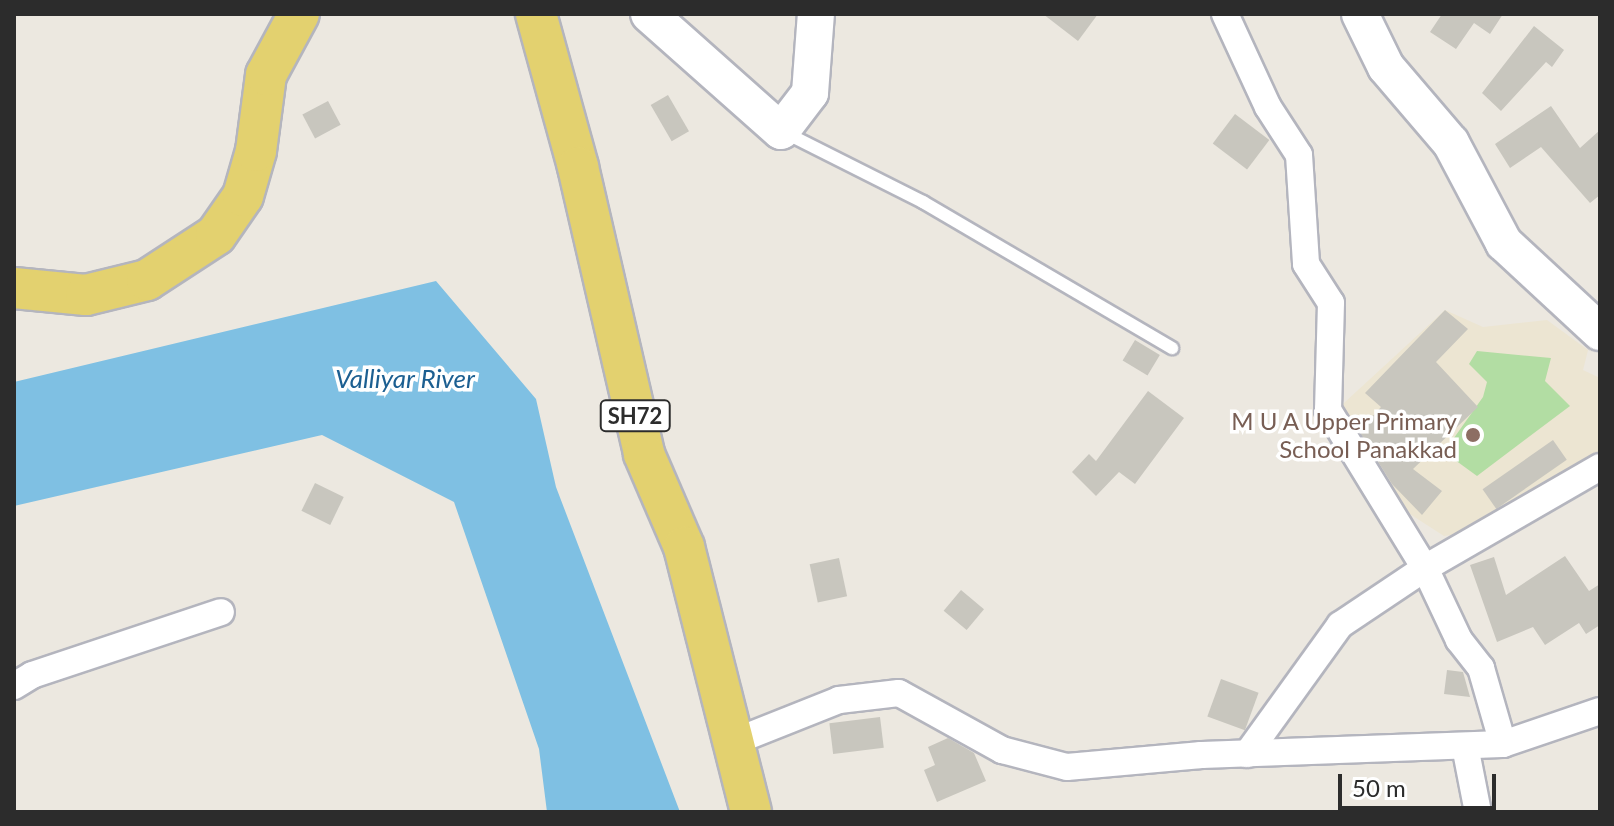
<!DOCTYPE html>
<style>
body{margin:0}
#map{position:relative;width:1614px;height:826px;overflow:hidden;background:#ece8e0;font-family:Lato,sans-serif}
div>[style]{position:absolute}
.education>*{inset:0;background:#ece5d2}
.green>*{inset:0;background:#b2dda3}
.water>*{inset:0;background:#7fc0e3}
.building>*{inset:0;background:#c8c6be;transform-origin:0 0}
.roads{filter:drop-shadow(2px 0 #b4b5be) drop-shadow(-2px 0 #b4b5be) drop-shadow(0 2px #b4b5be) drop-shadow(0 -2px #b4b5be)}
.lane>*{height:12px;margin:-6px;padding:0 6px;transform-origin:6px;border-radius:6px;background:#fff}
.street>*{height:26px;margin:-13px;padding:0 13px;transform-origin:13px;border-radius:13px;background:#fff}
.secondary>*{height:36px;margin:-18px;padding:0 18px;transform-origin:18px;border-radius:18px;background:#fff}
.primary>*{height:40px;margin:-20px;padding:0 20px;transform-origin:20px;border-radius:20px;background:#e3d16f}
.dots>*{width:22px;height:22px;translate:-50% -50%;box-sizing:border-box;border:4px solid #fff;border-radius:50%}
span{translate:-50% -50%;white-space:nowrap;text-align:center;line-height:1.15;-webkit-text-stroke:7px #fff;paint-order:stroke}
.shield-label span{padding:2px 6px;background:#fff;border:2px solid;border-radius:6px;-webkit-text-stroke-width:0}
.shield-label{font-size:22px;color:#2c2c2c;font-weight:700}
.education-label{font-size:24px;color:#785e54}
.right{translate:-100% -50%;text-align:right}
.water-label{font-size:26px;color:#1c5f91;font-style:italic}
.frame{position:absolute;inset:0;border:16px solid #2c2c2c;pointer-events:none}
.scale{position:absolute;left:1338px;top:774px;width:158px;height:36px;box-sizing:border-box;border:4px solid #2c2c2c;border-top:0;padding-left:10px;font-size:24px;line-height:28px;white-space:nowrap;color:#2c2c2c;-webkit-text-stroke:6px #fff;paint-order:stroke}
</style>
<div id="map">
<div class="education">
<i style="clip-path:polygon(1445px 310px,1483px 327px,1547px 320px,1588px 350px,1583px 370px,1600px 378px,1600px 456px,1482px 531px,1444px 536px,1385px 498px,1332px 414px)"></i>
</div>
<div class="green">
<i style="clip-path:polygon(1477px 351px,1551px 358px,1545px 381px,1570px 406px,1477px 476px,1444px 452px,1483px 397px,1487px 382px,1469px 364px)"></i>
</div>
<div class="water">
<i style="clip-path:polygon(436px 281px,536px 399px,556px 487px,680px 812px,547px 812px,539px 749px,454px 502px,322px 435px,14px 506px,14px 382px)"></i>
</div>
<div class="building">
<i style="clip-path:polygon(1043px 14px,1098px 14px,1078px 41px)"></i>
<i style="clip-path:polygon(1442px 14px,1503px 14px,1490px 34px,1474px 23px,1456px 49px,1430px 32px)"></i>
<i style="clip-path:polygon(1534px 26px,1564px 50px,1552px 67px,1546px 62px,1501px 111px,1482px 93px)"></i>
<i style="left:668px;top:95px;width:42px;height:20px;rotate:60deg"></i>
<i style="left:328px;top:101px;width:27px;height:29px;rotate:62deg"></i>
<i style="clip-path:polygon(1551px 106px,1580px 148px,1600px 130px,1600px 195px,1590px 203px,1541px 147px,1510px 168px,1495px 144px)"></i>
<i style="left:1235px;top:114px;width:43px;height:37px;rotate:37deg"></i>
<i style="clip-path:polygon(1445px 310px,1468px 329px,1436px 362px,1478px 407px,1413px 469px,1442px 491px,1422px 515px,1392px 484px,1359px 431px,1381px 407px,1365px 393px)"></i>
<i style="left:1135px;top:340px;width:29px;height:24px;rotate:31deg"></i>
<i style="clip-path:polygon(1148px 391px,1184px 418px,1135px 484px,1119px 472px,1096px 496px,1072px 472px,1089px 454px,1096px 461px)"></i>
<i style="left:1553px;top:440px;width:24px;height:86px;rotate:55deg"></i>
<i style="left:315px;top:483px;width:32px;height:31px;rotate:26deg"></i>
<i style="clip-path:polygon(1565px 556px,1589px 591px,1600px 584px,1600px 625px,1586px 634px,1579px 623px,1545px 645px,1533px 627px,1497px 642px,1470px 565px,1494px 557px,1506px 595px)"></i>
<i style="left:839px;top:558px;width:39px;height:30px;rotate:78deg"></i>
<i style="left:961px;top:590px;width:30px;height:27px;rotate:40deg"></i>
<i style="clip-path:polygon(1447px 670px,1463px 672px,1470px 697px,1444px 694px)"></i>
<i style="left:1221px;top:679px;width:40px;height:40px;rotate:20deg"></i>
<i style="left:880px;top:717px;width:31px;height:51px;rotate:83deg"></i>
<i style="clip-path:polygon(948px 738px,974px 753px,986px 781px,937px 802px,924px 770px,935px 765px,928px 747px)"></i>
</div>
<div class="roads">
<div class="lane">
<i style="left:784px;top:132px;width:156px;rotate:26.7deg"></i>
<i style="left:923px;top:202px;width:289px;rotate:30.4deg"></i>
</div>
<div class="street">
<i style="left:1225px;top:14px;width:102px;rotate:65.2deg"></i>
<i style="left:1268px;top:107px;width:57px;rotate:57.1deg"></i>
<i style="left:1299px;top:155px;width:109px;rotate:86.3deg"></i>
<i style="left:1306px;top:264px;width:46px;rotate:57.3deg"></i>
<i style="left:1331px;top:303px;width:107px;rotate:91.6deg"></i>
<i style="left:1328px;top:410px;width:185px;rotate:58.5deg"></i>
<i style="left:1425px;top:568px;width:80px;rotate:64.7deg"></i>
<i style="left:1459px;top:640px;width:36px;rotate:52deg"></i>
<i style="left:1481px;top:668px;width:79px;rotate:73.9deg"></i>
<i style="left:14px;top:686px;width:21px;rotate:-31deg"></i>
<i style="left:32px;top:675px;width:199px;rotate:-18.4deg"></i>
<i style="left:736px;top:741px;width:111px;rotate:-21.7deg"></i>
<i style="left:839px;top:700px;width:60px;rotate:-6.7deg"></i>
<i style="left:899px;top:693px;width:118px;rotate:29deg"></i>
<i style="left:1002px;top:750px;width:67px;rotate:14.7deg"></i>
<i style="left:1067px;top:767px;width:135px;rotate:-5.1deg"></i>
<i style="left:1201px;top:755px;width:302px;rotate:-2.1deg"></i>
<i style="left:1503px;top:744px;width:102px;rotate:-18.8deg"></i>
<i style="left:1465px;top:746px;width:67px;rotate:78.9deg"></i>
<i style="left:1247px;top:754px;width:159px;rotate:-54.2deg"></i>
<i style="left:1340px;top:625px;width:102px;rotate:-33.8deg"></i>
<i style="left:1425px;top:568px;width:202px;rotate:-30deg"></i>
</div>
<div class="secondary">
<i style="left:649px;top:14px;width:176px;rotate:41.6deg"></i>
<i style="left:781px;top:131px;width:48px;rotate:-52.7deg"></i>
<i style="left:810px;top:93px;width:79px;rotate:-85.7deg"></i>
<i style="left:1360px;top:14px;width:59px;rotate:63.9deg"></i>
<i style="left:1386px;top:67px;width:100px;rotate:49.5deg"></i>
<i style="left:1451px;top:143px;width:113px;rotate:62.1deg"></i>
<i style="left:1504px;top:243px;width:131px;rotate:42.8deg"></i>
</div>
<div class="primary">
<i style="left:536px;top:14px;width:159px;rotate:74.6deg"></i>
<i style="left:578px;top:167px;width:294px;rotate:77deg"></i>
<i style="left:644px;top:454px;width:101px;rotate:66.7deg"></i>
<i style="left:684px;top:547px;width:273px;rotate:75.8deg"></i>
<i style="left:14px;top:288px;width:72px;rotate:5.6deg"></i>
<i style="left:86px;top:295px;width:63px;rotate:-13.8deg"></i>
<i style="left:147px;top:280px;width:82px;rotate:-33.1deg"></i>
<i style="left:216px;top:235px;width:47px;rotate:-55.3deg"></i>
<i style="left:243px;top:196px;width:47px;rotate:-73.9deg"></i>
<i style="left:256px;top:151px;width:77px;rotate:-82.5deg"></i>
<i style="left:266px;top:75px;width:69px;rotate:-61.6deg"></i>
</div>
</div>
<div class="dots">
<i style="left:1473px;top:435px;background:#8d6e63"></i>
</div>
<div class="shield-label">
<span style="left:635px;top:416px">SH72</span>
</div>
<div class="education-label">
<span class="right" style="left:1457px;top:435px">M U A Upper Primary<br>School Panakkad</span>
</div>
<div class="water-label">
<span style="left:405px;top:379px">Valliyar River</span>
</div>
<div class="frame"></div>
<div class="scale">50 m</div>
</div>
